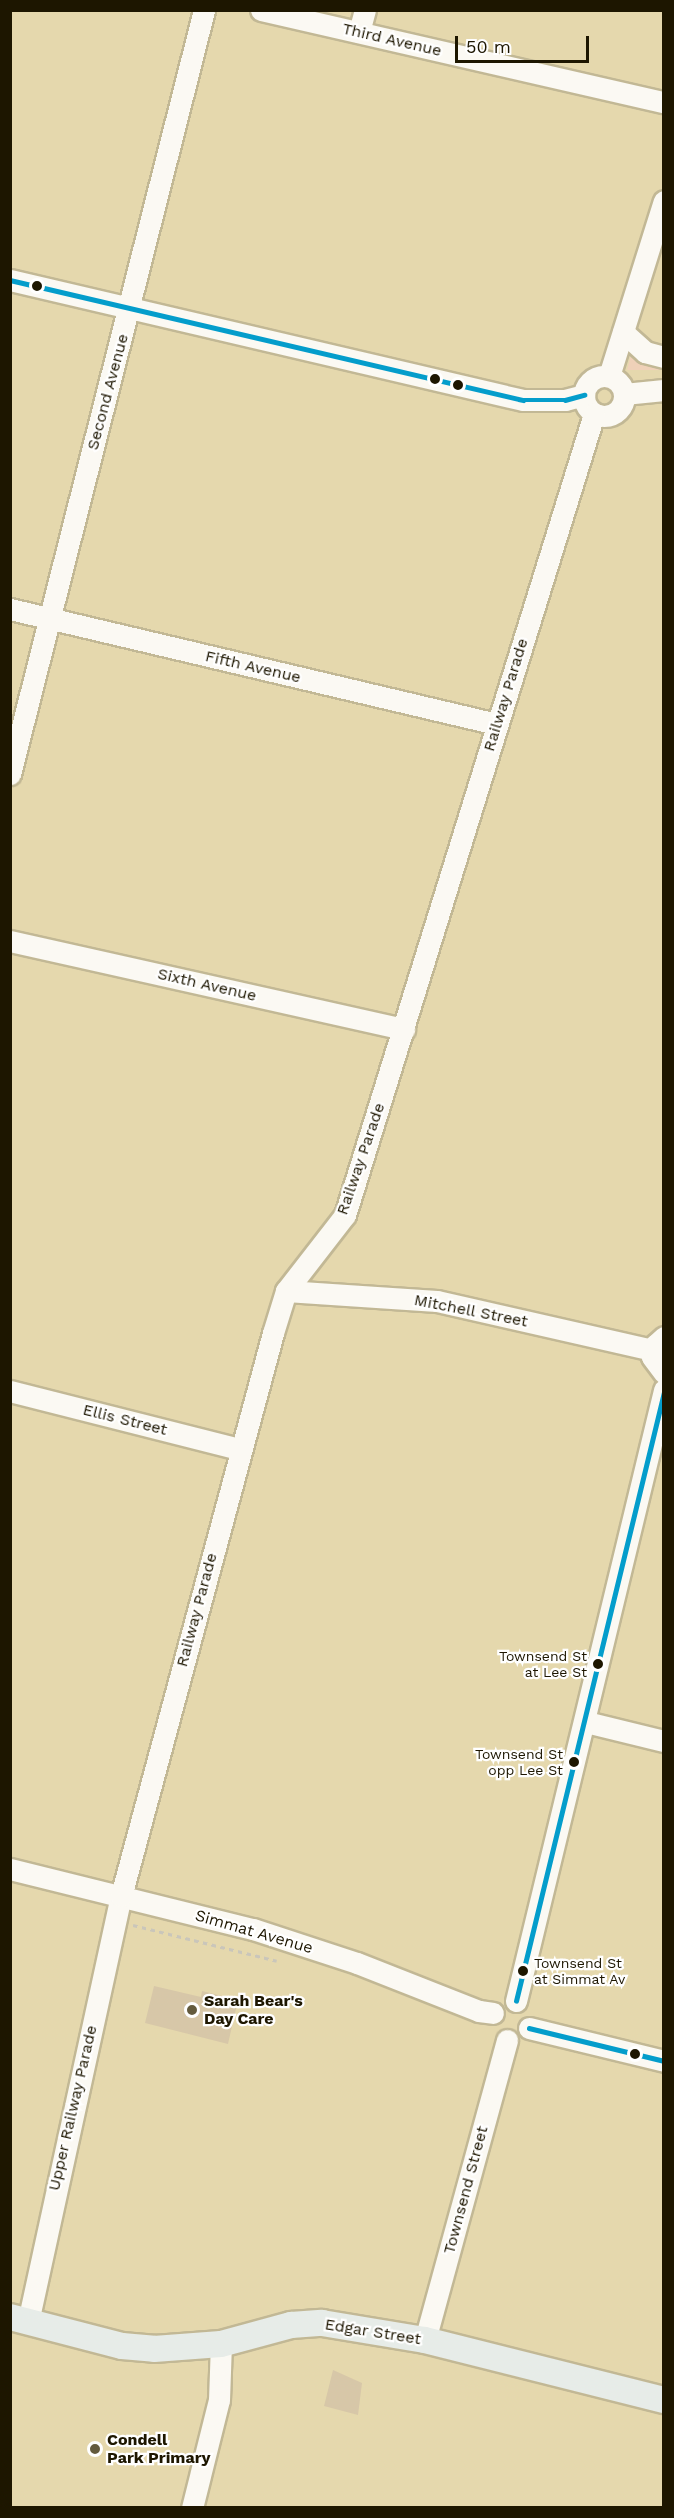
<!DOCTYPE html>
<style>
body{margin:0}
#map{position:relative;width:674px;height:2518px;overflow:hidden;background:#e5d8ad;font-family:"Work Sans",sans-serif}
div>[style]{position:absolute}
.green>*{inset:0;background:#efd1b8}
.building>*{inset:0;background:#d7c7a8}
.path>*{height:3px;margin-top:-1.5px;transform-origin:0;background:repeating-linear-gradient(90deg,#cac6ba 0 4.5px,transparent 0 9px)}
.roads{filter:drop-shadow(2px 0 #c2b895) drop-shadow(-2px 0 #c2b895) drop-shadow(0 2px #c2b895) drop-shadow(0 -2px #c2b895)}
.minor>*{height:21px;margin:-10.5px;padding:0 10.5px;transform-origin:10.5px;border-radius:10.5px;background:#fbf9f3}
.minor>.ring{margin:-10.5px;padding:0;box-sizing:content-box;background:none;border:21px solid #fbf9f3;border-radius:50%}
.major>*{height:26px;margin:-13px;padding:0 13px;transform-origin:13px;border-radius:13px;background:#e7ece8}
.bus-1>*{height:4.5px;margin:-2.25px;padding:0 2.25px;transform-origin:2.25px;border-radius:2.25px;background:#049dcb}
.dots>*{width:16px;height:16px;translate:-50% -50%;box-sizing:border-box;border:3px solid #fff;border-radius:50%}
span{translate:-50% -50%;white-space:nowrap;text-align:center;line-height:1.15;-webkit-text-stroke:4.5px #fff;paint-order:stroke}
.bus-label{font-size:14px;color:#1d1600}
.right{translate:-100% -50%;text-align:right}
.left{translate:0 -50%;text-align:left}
.street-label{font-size:16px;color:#1d1600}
.poi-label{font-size:16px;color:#1d1600;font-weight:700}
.frame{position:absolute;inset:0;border:12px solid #1d1600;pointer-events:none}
.scale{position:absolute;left:455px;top:36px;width:134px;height:27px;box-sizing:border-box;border:3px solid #1d1600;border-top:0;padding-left:8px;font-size:18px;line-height:21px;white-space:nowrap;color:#1d1600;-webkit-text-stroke:4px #fff;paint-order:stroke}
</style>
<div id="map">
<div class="green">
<i style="clip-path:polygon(632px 351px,663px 364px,663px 370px,627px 370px)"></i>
</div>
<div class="building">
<i style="clip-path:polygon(154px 1986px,201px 1997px,202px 1991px,238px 2000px,228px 2044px,145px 2023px)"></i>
<i style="clip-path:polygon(333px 2370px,362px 2383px,358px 2415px,324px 2406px)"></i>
</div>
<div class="path">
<i style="left:133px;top:1925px;width:148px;rotate:14deg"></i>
</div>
<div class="roads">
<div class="minor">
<i style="left:261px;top:10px;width:413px;rotate:12.9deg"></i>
<i style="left:359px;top:32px;width:23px;rotate:-75deg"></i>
<i style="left:10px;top:280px;width:527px;rotate:13.17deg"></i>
<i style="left:523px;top:400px;width:42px"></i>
<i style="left:565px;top:400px;width:20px;rotate:-15deg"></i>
<i style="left:623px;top:332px;width:30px;rotate:42deg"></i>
<i style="left:645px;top:352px;width:20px;rotate:15deg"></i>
<i class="ring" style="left:584px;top:376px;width:19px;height:19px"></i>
<i style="left:609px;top:376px;width:183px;rotate:-72.6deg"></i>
<i style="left:624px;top:394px;width:40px;rotate:-5.7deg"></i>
<i style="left:10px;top:609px;width:499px;rotate:13.3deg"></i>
<i style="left:10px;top:774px;width:788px;rotate:-75.75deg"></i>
<i style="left:10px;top:941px;width:404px;rotate:12.6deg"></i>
<i style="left:286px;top:1291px;width:151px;rotate:3.8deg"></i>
<i style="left:437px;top:1301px;width:221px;rotate:12.8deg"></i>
<i style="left:664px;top:1337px;width:12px;rotate:138deg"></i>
<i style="left:655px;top:1345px;width:12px;rotate:104deg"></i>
<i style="left:652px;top:1357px;width:20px;rotate:53deg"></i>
<i style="left:10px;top:1391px;width:237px;rotate:14.2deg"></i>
<i style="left:586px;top:1722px;width:80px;rotate:13.7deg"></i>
<i style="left:10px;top:1869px;width:250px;rotate:13.9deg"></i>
<i style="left:253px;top:1929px;width:109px;rotate:18.1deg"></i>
<i style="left:357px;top:1963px;width:131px;rotate:21.5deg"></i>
<i style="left:479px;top:2011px;width:14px;rotate:8deg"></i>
<i style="left:516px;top:2001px;width:629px;rotate:-76.38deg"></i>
<i style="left:529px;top:2028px;width:139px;rotate:13.7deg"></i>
<i style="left:28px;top:2322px;width:436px;rotate:-77.7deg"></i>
<i style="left:121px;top:1896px;width:583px;rotate:-74.89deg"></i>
<i style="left:273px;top:1333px;width:44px;rotate:-72.8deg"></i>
<i style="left:286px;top:1291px;width:96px;rotate:-52.2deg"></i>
<i style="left:345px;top:1215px;width:839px;rotate:-72.73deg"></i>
<i style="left:425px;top:2340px;width:311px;rotate:-74.7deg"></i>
<i style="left:192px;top:2508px;width:111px;rotate:-76deg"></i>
<i style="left:219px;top:2400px;width:56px;rotate:-88deg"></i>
</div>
<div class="major">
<i style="left:10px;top:2317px;width:116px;rotate:14.5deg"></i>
<i style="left:122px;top:2346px;width:32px;rotate:5deg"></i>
<i style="left:154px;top:2349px;width:67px;rotate:-4.3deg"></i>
<i style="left:221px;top:2344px;width:73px;rotate:-15.2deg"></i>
<i style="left:291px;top:2325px;width:31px;rotate:-4deg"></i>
<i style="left:322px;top:2323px;width:104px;rotate:9.4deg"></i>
<i style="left:425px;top:2340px;width:246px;rotate:14.1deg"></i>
</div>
</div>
<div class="bus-1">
<i style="left:10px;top:280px;width:527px;rotate:13.17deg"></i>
<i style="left:523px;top:400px;width:42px"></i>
<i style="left:565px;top:400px;width:20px;rotate:-15deg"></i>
<i style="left:516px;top:2001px;width:627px;rotate:-76.34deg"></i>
<i style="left:529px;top:2028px;width:139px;rotate:13.7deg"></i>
</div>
<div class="dots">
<i style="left:37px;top:286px;background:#1d1600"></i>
<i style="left:435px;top:379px;background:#1d1600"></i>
<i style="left:458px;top:385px;background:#1d1600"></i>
<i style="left:598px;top:1664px;background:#1d1600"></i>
<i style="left:574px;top:1762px;background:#1d1600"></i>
<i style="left:523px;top:1971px;background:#1d1600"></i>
<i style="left:192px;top:2010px;background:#635a3d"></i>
<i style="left:635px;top:2054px;background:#1d1600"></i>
<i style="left:95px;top:2449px;background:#635a3d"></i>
</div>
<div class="bus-label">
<span class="right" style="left:587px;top:1664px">Townsend St<br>at Lee St</span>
<span class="right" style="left:563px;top:1762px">Townsend St<br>opp Lee St</span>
<span class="left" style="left:534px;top:1971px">Townsend St<br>at Simmat Av</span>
</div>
<div class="street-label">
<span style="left:392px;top:40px;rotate:13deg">Third Avenue</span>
<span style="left:108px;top:392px;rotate:-75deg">Second Avenue</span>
<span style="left:253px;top:667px;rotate:13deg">Fifth Avenue</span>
<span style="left:506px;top:695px;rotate:-73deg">Railway Parade</span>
<span style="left:207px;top:985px;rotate:13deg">Sixth Avenue</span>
<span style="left:361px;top:1159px;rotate:-71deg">Railway Parade</span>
<span style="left:471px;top:1311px;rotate:11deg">Mitchell Street</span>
<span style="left:125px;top:1420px;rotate:14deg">Ellis Street</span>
<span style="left:197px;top:1610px;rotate:-75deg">Railway Parade</span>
<span style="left:254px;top:1932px;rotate:16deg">Simmat Avenue</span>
<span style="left:73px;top:2108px;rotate:-77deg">Upper Railway Parade</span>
<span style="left:466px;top:2190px;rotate:-75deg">Townsend Street</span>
<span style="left:373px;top:2332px;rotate:9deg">Edgar Street</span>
</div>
<div class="poi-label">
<span class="left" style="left:204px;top:2010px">Sarah Bear's<br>Day Care</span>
<span class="left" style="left:107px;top:2449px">Condell<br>Park Primary</span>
</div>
<div class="frame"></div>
<div class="scale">50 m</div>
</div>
